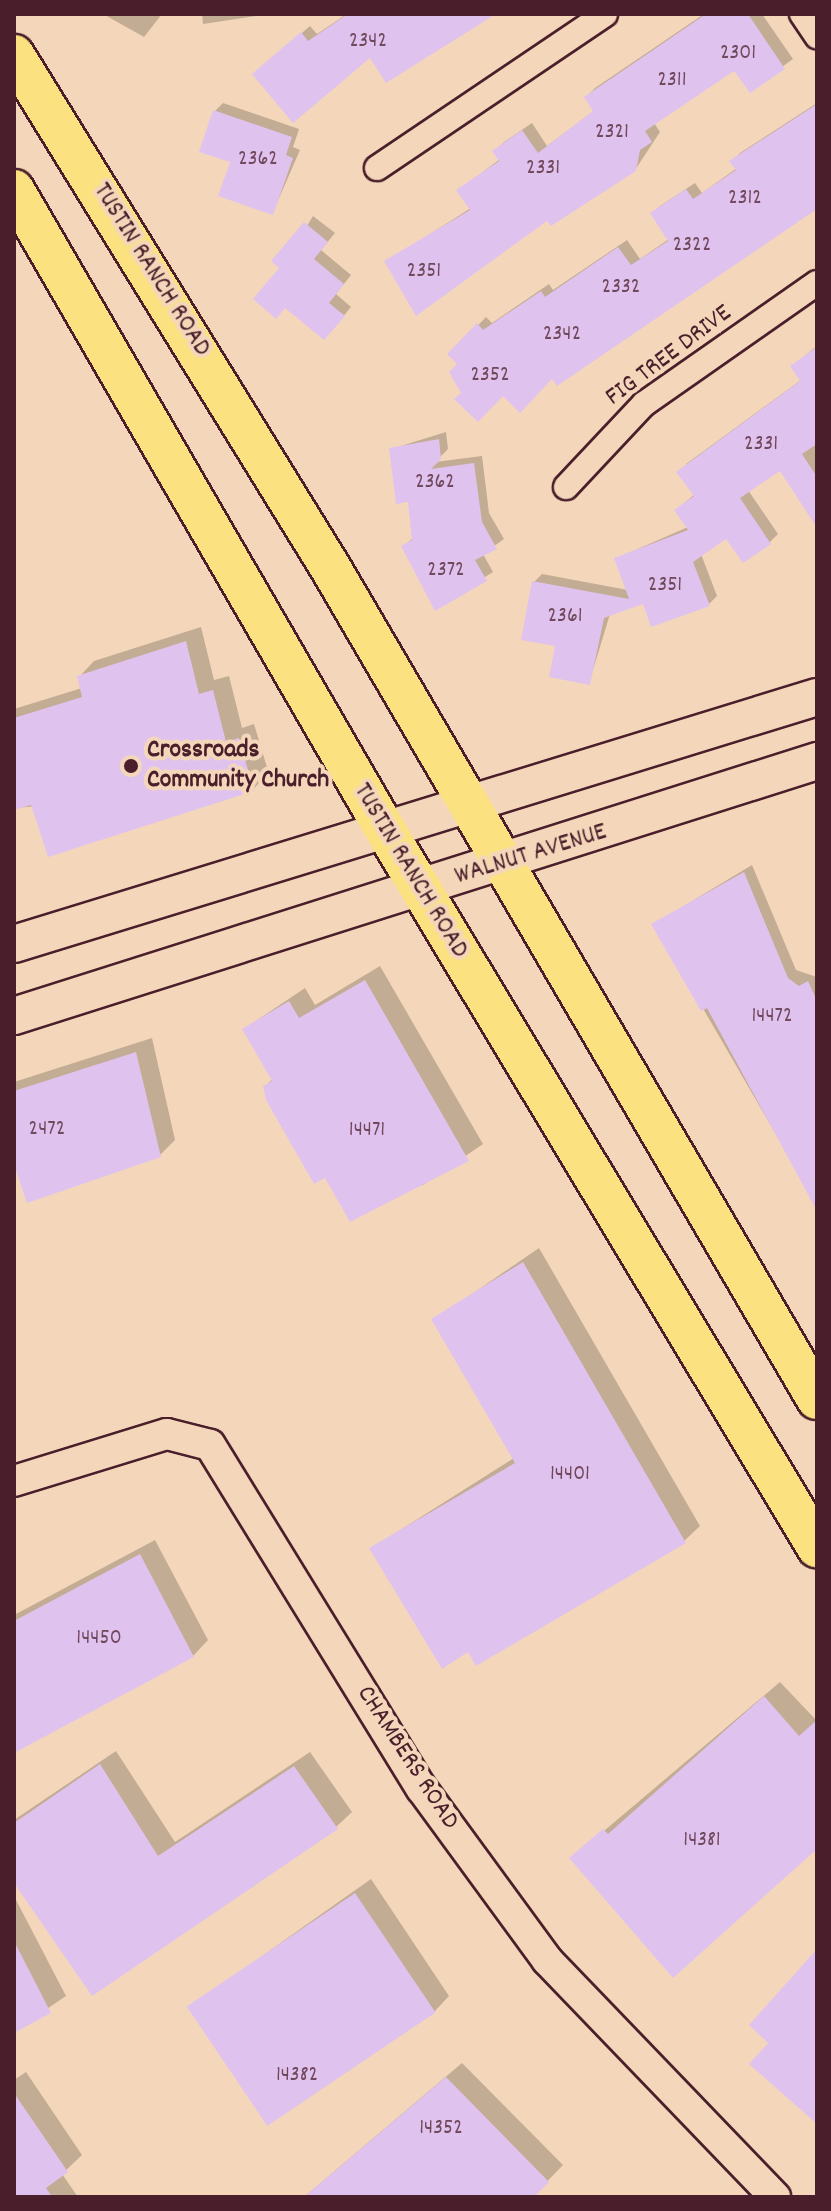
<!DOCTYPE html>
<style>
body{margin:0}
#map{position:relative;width:831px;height:2211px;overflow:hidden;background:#f4d7ba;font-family:Dekko,sans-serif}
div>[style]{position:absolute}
.shadow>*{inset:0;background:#0003}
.building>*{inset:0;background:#e0c2ef;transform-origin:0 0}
.roads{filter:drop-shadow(2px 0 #4a1f2b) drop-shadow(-2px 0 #4a1f2b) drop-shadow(0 2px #4a1f2b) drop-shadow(0 -2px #4a1f2b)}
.minor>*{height:24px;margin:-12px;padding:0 12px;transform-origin:12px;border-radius:12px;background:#f4d7ba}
.tertiary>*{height:30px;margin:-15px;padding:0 15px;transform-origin:15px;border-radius:15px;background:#f4d7ba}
.secondary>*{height:36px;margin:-18px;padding:0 18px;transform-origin:18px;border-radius:18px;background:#f4d7ba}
.primary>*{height:40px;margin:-20px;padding:0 20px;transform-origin:20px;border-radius:20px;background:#fbe180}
.dots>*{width:22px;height:22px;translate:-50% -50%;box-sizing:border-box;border:4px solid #f4d7ba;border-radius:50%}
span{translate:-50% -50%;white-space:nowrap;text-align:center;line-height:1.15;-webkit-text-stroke:8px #f4d7ba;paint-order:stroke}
.number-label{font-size:22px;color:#70485c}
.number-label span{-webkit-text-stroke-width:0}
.street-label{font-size:26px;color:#4a1f2b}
.poi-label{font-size:26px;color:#4a1f2b;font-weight:700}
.left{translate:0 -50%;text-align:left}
.frame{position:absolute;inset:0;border:16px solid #4a1f2b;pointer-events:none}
</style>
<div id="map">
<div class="shadow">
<i style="clip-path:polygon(103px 14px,162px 14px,144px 37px)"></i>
<i style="clip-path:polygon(202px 14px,270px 14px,203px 24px)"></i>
<i style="clip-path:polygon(347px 14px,487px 14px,370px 56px,262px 67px,310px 26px,317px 34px)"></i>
<i style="clip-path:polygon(704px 14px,762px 14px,793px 59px,750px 90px,735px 68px,654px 123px,660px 132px,635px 170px,386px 262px,471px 208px,459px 190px,500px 159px,495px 151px,504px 142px,532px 123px,547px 146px,595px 110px,586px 97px,595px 88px)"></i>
<i style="clip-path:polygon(223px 103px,299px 129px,293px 147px,300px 150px,273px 212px,232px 161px,215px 111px)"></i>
<i style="clip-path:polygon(817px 103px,817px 209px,553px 376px,503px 393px,464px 393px,460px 364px,450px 354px,486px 317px,492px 323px,549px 284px,553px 290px,627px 240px,640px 259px,669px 239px,652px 213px,660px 206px,695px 183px,702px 193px,737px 168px,732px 161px,740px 153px)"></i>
<i style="clip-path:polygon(313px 216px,335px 233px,321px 250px,351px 275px,336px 294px,351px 307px,332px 330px,282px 268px)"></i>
<i style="clip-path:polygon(817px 346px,817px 496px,781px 468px,748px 490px,778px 534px,770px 542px,727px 536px,701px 554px,717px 596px,709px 604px,644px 602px,610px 614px,589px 683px,557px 645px,534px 582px,542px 574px,628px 590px,617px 558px,688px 527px,676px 510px,695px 494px,686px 464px,801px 380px,792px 366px)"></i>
<i style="clip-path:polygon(446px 432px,448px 449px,435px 462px,482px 456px,489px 513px,504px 539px,483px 554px,493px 572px,435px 608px,404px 546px,413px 538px,410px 500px,391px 449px)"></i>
<i style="clip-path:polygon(201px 627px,214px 680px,229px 676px,242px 728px,254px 724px,269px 774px,253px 789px,14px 808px,14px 709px,82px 688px,79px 677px,94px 661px)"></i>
<i style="clip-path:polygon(752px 865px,796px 970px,817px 977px,817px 1205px,654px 924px)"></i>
<i style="clip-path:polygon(380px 966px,483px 1144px,423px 1185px,326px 1175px,265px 1086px,273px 1079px,244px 1029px,305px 988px,315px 1005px)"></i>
<i style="clip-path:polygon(152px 1038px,175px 1140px,160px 1155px,14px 1159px,14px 1082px)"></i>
<i style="clip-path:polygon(539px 1248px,700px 1526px,684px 1541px,469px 1649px,372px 1548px,514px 1458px,434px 1320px)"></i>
<i style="clip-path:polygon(155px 1540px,208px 1640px,193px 1656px,14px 1751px,14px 1615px)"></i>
<i style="clip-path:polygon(780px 1682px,817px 1721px,817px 1846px,572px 1858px)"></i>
<i style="clip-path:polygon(116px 1751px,175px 1842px,310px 1752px,352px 1812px,336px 1827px,14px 1879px,14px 1820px)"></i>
<i style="clip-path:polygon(371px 1879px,449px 1996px,434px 2012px,190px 2007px)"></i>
<i style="clip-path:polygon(14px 1896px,66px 1996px,14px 2031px)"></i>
<i style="clip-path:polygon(462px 2063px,563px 2165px,532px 2197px,304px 2197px)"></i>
<i style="clip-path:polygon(26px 2072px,82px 2155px,62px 2174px,78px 2197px,14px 2197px,14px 2080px)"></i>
</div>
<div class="building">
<i style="clip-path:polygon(348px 14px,496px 14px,386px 83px,370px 58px,293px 123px,252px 74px,301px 32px,308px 41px)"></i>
<i style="clip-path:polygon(706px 14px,748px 14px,785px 69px,750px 93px,734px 71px,645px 131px,652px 142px,640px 150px,636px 171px,551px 226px,547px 221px,416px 316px,384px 261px,470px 210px,456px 190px,499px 161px,492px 151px,522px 130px,538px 153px,593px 111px,584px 97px)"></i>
<i style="clip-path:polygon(817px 104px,817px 209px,557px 386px,552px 379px,520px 413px,503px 396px,478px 422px,454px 399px,461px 393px,449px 372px,457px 364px,447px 354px,477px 323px,483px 330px,541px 291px,545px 297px,618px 247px,631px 265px,668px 241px,650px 213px,686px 189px,693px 199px,736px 170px,729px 161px)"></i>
<i style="clip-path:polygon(213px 110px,292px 137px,286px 155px,293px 158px,273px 215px,218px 196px,230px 162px,199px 152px)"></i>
<i style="clip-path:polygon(304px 222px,328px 242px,314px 259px,344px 284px,329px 303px,345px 316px,324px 340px,285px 308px,276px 319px,253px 299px,279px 268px,271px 261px)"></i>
<i style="clip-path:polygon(817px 347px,817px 444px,802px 454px,817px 477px,817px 528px,780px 471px,740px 498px,771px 544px,743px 563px,726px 539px,693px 562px,710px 606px,651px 627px,643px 604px,604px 618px,590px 685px,549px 677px,555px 646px,521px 640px,532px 581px,629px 599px,614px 558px,688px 530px,674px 510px,694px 496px,676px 472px,800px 381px,790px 366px)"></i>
<i style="clip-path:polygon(439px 439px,441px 459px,431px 469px,474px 463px,482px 522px,497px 549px,475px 560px,487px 581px,435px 611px,401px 546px,412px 540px,408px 502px,396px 504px,389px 448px)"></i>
<i style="clip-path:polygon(186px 641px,199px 694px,213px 690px,226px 742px,239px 738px,254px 791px,48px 857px,31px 805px,14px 810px,14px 718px,82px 697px,77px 676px)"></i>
<i style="clip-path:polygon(744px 872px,788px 978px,799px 986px,808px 981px,817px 1001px,817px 1211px,707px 1008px,701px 1011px,651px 924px)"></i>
<i style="clip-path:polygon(365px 980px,469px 1161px,350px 1222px,325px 1178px,314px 1184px,266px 1100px,263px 1086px,272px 1081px,242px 1029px,289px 1001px,299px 1018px)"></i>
<i style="clip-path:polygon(136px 1052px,161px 1157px,27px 1203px,14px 1165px,14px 1091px)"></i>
<i style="clip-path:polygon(523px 1262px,686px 1543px,476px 1666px,468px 1652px,442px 1669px,369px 1548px,515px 1463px,431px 1319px)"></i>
<i style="clip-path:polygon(140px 1554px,194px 1657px,14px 1753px,14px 1621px)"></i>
<i style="clip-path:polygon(764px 1696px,799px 1736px,817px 1720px,817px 1849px,673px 1978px,569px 1858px,603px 1829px,608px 1834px)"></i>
<i style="clip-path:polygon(100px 1764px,158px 1856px,294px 1766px,338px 1829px,92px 1996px,14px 1883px,14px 1823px)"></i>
<i style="left:355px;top:1893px;width:144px;height:203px;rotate:56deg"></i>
<i style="clip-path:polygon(14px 1941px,51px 2013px,14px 2033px)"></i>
<i style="clip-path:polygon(817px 1949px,817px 2124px,749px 2064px,768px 2043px,749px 2025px)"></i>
<i style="clip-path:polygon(446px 2077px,549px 2182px,534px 2197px,304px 2197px)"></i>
<i style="clip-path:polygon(14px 2093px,68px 2172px,46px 2188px,52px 2197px,14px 2197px)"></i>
</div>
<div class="roads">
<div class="minor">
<i style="left:802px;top:14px;width:27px;rotate:56deg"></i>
<i style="left:377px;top:168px;width:275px;rotate:-34deg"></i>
<i style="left:566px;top:487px;width:114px;rotate:-46.8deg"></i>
<i style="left:644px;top:404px;width:211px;rotate:-35deg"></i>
</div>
<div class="tertiary">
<i style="left:14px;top:1481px;width:160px;rotate:-17.1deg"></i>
<i style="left:167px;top:1434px;width:44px;rotate:14.3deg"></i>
<i style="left:210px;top:1445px;width:404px;rotate:58.4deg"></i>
<i style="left:422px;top:1789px;width:212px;rotate:53.8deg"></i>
<i style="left:547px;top:1960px;width:329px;rotate:46.1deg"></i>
</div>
<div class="secondary">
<i style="left:14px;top:944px;width:840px;rotate:-17.1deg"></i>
<i style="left:14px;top:1016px;width:843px;rotate:-17.62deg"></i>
</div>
<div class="primary">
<i style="left:14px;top:55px;width:602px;rotate:58.32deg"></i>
<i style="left:330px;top:567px;width:964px;rotate:59.66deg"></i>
<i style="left:14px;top:190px;width:735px;rotate:59.88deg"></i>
<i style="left:383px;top:826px;width:842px;rotate:58.95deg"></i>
</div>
</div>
<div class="dots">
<i style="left:131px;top:766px;background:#4a1f2b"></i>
</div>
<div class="number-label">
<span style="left:368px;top:42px">2342</span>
<span style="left:738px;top:54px">2301</span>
<span style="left:672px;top:81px">2311</span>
<span style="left:612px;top:133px">2321</span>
<span style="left:258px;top:160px">2362</span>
<span style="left:543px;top:169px">2331</span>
<span style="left:745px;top:199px">2312</span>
<span style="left:692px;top:246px">2322</span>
<span style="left:424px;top:272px">2351</span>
<span style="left:621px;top:288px">2332</span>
<span style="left:562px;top:335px">2342</span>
<span style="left:490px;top:376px">2352</span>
<span style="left:761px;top:445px">2331</span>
<span style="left:435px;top:483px">2362</span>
<span style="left:446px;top:571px">2372</span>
<span style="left:665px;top:586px">2351</span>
<span style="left:565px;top:617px">2361</span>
<span style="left:772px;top:1017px">14472</span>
<span style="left:47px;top:1130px">2472</span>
<span style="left:367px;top:1131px">14471</span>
<span style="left:570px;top:1475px">14401</span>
<span style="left:99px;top:1639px">14450</span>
<span style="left:702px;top:1841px">14381</span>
<span style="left:297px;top:2076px">14382</span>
<span style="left:441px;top:2129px">14352</span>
</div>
<div class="street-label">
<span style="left:151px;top:270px;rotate:58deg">TUSTIN RANCH ROAD</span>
<span style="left:669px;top:356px;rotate:-37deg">FIG TREE DRIVE</span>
<span style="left:531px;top:855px;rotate:-17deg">WALNUT AVENUE</span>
<span style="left:410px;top:871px;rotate:59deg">TUSTIN RANCH ROAD</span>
<span style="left:407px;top:1758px;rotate:57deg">CHAMBERS ROAD</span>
</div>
<div class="poi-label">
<span class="left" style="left:147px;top:766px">Crossroads<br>Community Church</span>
</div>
<div class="frame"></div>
</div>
